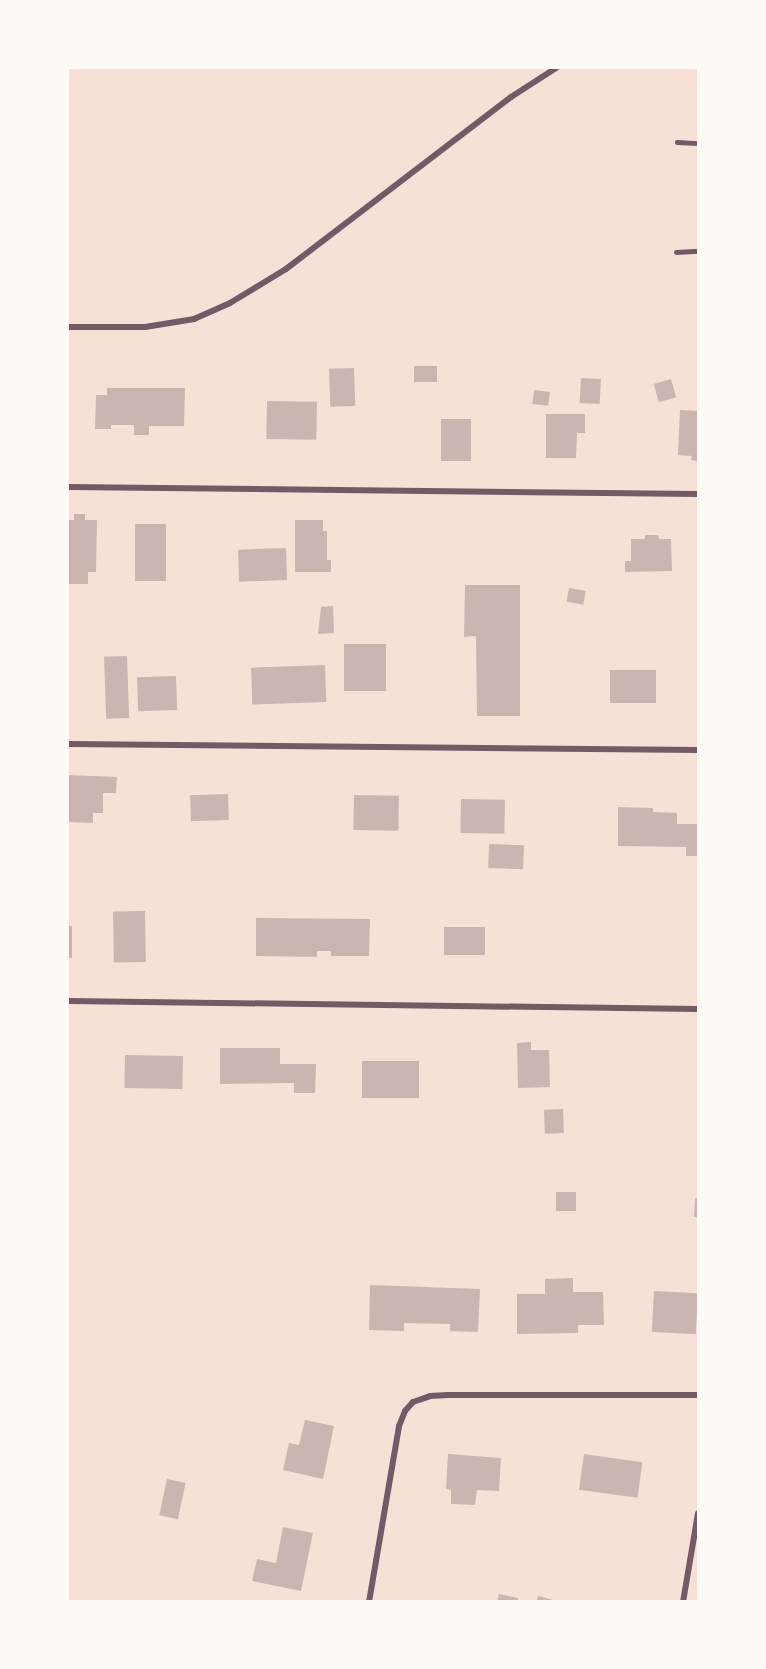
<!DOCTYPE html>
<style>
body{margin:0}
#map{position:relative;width:766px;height:1669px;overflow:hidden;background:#f7e1d7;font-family:Poppins,sans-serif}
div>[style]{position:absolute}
.building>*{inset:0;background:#ccb4b1;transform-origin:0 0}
.service>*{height:4.5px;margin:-2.25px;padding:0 2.25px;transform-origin:2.25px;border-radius:2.25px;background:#755966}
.minor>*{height:6px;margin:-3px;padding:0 3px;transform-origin:3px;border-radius:3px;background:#755966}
span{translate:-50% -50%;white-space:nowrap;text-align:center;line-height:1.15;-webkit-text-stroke:5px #fffaf5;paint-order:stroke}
.frame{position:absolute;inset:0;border:69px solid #fffaf5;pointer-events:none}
</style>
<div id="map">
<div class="building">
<i style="left:414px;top:366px;width:23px;height:16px"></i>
<i style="left:354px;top:368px;width:38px;height:25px;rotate:88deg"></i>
<i style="left:581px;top:378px;width:20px;height:25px;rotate:3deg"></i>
<i style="left:671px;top:379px;width:19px;height:18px;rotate:74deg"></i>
<i style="clip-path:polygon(107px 388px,185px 388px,184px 426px,149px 426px,149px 435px,134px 435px,134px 425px,111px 425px,111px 429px,95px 429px,96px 395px,107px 395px)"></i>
<i style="left:534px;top:390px;width:16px;height:14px;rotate:7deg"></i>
<i style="left:267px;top:401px;width:50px;height:38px;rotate:1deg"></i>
<i style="clip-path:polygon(680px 410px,698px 411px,698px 461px,691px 460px,692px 456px,678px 455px)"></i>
<i style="clip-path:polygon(546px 414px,585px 414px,585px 433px,577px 433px,576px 458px,546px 458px)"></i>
<i style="left:441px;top:419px;width:30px;height:42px"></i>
<i style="clip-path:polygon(74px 514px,85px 514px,85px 520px,97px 520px,96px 572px,88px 572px,88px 584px,68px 584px,68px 520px,74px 520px)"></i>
<i style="clip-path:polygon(295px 520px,323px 520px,323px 531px,327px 531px,327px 560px,331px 560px,331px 572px,295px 572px)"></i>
<i style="left:135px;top:524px;width:31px;height:57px"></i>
<i style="clip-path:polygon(645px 535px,658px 535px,659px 539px,671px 539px,672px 571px,625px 572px,625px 561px,631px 561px,631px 539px,645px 539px)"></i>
<i style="left:286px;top:548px;width:32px;height:48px;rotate:88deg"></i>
<i style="clip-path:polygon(465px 585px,520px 585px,520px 716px,477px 716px,476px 636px,464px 637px)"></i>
<i style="left:569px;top:588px;width:17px;height:14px;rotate:10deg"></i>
<i style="clip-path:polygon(333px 606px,334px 633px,318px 634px,321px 607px)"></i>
<i style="left:344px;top:644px;width:42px;height:47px"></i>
<i style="left:127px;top:656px;width:62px;height:23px;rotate:88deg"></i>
<i style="left:325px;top:665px;width:37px;height:74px;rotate:88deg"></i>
<i style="left:656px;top:670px;width:33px;height:46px;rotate:90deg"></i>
<i style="left:176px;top:676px;width:34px;height:39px;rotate:88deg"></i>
<i style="clip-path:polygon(68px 775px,117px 777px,116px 793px,103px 793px,103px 813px,93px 813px,93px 823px,68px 822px)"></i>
<i style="left:228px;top:794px;width:26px;height:38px;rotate:88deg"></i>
<i style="left:354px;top:795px;width:45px;height:35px;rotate:1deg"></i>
<i style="left:461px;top:799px;width:44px;height:34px;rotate:1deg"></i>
<i style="clip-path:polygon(618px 807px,653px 808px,653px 812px,677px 813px,677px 824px,698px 824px,698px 856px,686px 856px,686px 847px,618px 846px)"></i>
<i style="left:489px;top:844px;width:35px;height:24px;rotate:2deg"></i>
<i style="left:145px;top:911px;width:51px;height:32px;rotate:89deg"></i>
<i style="clip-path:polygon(256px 918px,370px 919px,369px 956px,331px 956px,331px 951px,317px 951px,317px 957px,256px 956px)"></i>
<i style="left:68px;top:926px;width:4px;height:32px"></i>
<i style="left:444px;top:927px;width:41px;height:28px"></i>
<i style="clip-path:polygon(531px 1042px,531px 1050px,549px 1050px,550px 1087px,518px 1088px,517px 1043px)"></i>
<i style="clip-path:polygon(220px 1048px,280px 1048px,280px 1064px,316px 1064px,315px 1093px,294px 1093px,294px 1083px,220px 1084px)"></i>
<i style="left:125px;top:1055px;width:58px;height:33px;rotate:1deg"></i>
<i style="left:362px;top:1061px;width:57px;height:37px"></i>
<i style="left:563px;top:1109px;width:24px;height:19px;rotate:88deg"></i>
<i style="left:576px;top:1192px;width:19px;height:20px;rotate:90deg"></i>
<i style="clip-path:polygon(695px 1198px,698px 1199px,698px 1217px,694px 1217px)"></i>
<i style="clip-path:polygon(573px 1278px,573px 1292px,603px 1292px,604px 1325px,578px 1325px,578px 1333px,517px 1334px,517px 1294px,545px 1294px,545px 1279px)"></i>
<i style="clip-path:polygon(370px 1285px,480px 1289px,478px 1332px,450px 1331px,450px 1324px,404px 1323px,404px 1331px,369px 1330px)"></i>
<i style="left:654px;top:1291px;width:44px;height:41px;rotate:3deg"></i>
<i style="clip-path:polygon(305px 1420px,334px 1426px,323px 1479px,283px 1470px,289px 1443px,299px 1445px)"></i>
<i style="clip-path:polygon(448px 1454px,501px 1458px,499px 1491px,477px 1490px,475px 1505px,451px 1504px,451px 1490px,446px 1489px)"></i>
<i style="left:584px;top:1454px;width:59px;height:36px;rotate:8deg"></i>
<i style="left:167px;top:1479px;width:19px;height:37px;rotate:12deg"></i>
<i style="clip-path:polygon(283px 1527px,313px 1533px,301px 1591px,252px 1581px,257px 1559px,276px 1563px)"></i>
<i style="clip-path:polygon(499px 1594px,518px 1598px,518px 1602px,497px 1602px)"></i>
<i style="clip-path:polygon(538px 1596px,556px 1601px,556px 1602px,537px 1602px)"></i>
</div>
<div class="service">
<i style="left:677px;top:142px;width:21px;rotate:3deg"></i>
<i style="left:676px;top:252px;width:22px;rotate:-3deg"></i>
</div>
<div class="minor">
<i style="left:68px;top:327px;width:77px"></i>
<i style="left:145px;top:327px;width:50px;rotate:-9.3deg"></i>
<i style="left:194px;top:319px;width:39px;rotate:-24deg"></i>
<i style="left:230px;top:303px;width:66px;rotate:-31.3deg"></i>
<i style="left:286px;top:269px;width:283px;rotate:-37.4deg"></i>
<i style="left:511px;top:97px;width:54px;rotate:-32.8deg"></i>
<i style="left:68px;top:487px;width:630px;rotate:0.64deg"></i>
<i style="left:68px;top:744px;width:630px;rotate:0.55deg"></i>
<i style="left:68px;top:1001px;width:630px;rotate:0.73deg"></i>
<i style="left:369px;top:1602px;width:179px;rotate:-80.3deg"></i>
<i style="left:399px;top:1426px;width:16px;rotate:-68deg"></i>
<i style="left:405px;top:1411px;width:12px;rotate:-48deg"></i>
<i style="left:413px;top:1402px;width:18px;rotate:-19deg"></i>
<i style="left:430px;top:1396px;width:18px;rotate:-3deg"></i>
<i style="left:448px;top:1395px;width:250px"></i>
<i style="left:683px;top:1602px;width:90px;rotate:-80.4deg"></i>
</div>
<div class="frame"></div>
</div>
